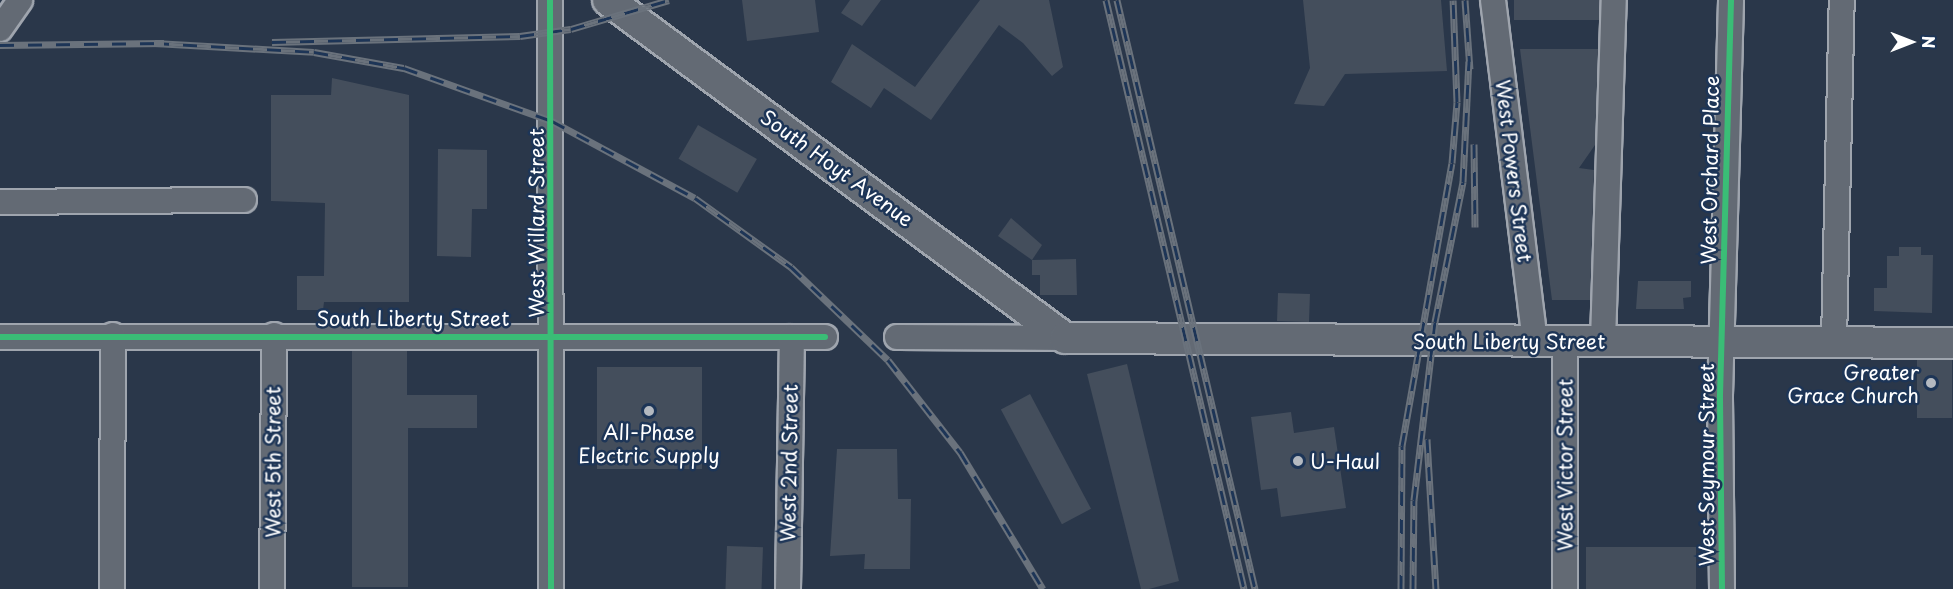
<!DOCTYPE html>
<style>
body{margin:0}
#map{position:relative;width:1953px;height:589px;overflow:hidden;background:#2a374a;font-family:"Playpen Sans",sans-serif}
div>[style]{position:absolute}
.building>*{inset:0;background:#444e5c;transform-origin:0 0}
.roads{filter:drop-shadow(2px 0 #9fa5ae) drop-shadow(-2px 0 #9fa5ae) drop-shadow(0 2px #9fa5ae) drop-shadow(0 -2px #9fa5ae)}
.minor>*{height:24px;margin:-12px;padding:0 12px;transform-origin:12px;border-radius:12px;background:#636a74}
.major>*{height:30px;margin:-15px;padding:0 15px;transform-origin:15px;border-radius:15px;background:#636a74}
.rail>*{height:7px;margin-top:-3.5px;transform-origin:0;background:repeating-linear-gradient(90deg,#1d3557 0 14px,#6a727c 0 28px);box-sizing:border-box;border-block:2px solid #6a727c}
.cycleway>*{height:6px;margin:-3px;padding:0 3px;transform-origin:3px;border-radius:3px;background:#3abd76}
.dots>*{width:16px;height:16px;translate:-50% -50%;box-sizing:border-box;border:3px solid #1d3557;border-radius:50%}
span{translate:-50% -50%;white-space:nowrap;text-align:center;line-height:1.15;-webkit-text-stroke:5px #1d3557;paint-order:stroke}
.street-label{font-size:20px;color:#fff}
.poi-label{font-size:20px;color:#fff}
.right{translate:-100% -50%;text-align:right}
.left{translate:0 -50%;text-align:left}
.north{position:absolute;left:1881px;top:12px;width:60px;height:60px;-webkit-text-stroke:4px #1d3557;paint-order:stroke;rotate:90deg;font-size:16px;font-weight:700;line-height:24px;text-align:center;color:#fff}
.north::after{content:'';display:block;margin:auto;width:21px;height:27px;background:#fff;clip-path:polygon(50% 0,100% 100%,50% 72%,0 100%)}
</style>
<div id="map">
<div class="building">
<i style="clip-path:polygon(742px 0,815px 0,819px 32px,747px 41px)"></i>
<i style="clip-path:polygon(850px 0,881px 0,862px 26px,841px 13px)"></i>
<i style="clip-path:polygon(980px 0,1049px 0,1063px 67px,1052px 76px,1023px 43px,999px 25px,931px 120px,884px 88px,871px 108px,831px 82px,852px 44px,915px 87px)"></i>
<i style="clip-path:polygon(1303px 0,1441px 0,1447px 71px,1345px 74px,1324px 106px,1294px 104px,1310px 68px)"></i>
<i style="left:1514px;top:0;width:86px;height:20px"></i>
<i style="clip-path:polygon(1520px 49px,1598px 49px,1595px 145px,1579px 168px,1594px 170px,1590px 300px,1552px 300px)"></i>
<i style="clip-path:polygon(332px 78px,409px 95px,409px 302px,324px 302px,323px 310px,297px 310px,297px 276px,324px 276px,325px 203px,271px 201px,271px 95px,331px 95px)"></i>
<i style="left:698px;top:125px;width:68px;height:39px;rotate:30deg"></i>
<i style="clip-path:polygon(438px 149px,487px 150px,487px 209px,472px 209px,471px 257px,437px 256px)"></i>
<i style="clip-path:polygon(1011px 218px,1042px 245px,1032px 260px,998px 236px)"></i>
<i style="clip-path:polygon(1899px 247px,1921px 247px,1921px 255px,1933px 255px,1932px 313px,1874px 311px,1874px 288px,1887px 288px,1887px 256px,1899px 256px)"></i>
<i style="clip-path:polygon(1076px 259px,1077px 295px,1040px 295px,1040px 275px,1032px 275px,1032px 260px)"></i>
<i style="clip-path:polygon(1638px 281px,1691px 281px,1691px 297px,1683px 298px,1684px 309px,1636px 309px)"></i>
<i style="left:1278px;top:293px;width:32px;height:28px;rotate:2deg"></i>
<i style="clip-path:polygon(352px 351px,407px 351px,407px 395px,477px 395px,477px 428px,408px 428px,408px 587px,352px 587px)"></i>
<i style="left:1917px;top:360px;width:35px;height:58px"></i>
<i style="clip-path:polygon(1127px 364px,1179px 581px,1149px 589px,1141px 589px,1087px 374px)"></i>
<i style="left:597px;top:367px;width:105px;height:102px"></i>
<i style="left:1030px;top:394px;width:130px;height:33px;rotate:62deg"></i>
<i style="clip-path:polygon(1291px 412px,1294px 433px,1334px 427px,1346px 508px,1281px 517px,1277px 488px,1261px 490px,1251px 417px)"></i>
<i style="clip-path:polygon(837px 449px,897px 449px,898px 499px,911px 499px,910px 569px,864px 569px,865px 554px,830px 556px)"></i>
<i style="left:727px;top:546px;width:36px;height:43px;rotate:2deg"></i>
<i style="left:1696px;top:547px;width:42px;height:110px;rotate:90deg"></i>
</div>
<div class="roads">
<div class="minor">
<i style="left:550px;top:0;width:589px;rotate:89.9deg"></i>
<i style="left:1493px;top:0;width:344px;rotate:83deg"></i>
<i style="left:0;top:29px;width:35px;rotate:-55deg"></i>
<i style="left:0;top:202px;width:244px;rotate:-0.5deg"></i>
<i style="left:0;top:337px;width:825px"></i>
<i style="left:897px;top:337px;width:168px;rotate:0.3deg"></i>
<i style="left:1603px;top:341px;width:341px;rotate:-88.2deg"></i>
<i style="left:1834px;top:341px;width:341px;rotate:-88.7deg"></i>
<i style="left:1565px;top:342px;width:247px;rotate:90deg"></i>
<i style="left:112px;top:589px;width:254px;rotate:-89.8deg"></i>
<i style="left:272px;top:589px;width:254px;rotate:-89.5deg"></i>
<i style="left:788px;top:589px;width:252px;rotate:-89.1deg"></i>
<i style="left:1722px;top:589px;width:194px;rotate:-90.6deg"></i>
<i style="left:1720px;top:395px;width:395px;rotate:-88.4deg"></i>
</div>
<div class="major">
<i style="left:608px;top:0;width:568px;rotate:36.49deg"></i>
<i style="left:1065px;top:338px;width:888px;rotate:0.32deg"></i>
</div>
</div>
<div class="rail">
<i style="left:1106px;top:0;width:605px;rotate:76.81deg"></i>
<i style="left:1117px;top:0;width:605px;rotate:76.81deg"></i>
<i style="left:1465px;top:0;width:69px;rotate:85.9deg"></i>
<i style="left:272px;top:42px;width:248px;rotate:-1.4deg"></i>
<i style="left:520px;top:36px;width:51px;rotate:-7.8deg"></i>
<i style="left:571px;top:29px;width:102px;rotate:-16.5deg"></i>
<i style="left:155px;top:43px;width:159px;rotate:3.2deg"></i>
<i style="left:314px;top:52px;width:91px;rotate:10.1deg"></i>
<i style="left:404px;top:68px;width:157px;rotate:19.7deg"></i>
<i style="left:552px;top:121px;width:162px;rotate:28.3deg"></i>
<i style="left:695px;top:198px;width:118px;rotate:35.7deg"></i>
<i style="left:791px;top:267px;width:134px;rotate:43.8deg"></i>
<i style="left:888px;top:360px;width:117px;rotate:52deg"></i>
<i style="left:960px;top:452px;width:160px;rotate:58.8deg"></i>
<i style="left:0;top:45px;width:164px;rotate:-0.7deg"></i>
<i style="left:1474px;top:144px;width:83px;rotate:89.3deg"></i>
<i style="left:1427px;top:439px;width:150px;rotate:86.6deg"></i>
<i style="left:1401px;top:589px;width:143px;rotate:-89.6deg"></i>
<i style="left:1402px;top:446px;width:287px;rotate:-80deg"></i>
<i style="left:1452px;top:163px;width:61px;rotate:-85.3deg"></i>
<i style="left:1457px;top:102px;width:102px;rotate:-92.2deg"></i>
<i style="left:1413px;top:589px;width:89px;rotate:-89.4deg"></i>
<i style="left:1414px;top:500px;width:179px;rotate:-83.3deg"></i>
<i style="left:1435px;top:322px;width:143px;rotate:-78.7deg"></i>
<i style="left:1463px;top:182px;width:121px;rotate:-87.2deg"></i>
</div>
<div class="cycleway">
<i style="left:550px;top:0;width:589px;rotate:89.9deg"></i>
<i style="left:0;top:337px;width:825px"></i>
<i style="left:1722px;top:589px;width:194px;rotate:-90.6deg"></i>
<i style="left:1720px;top:395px;width:395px;rotate:-88.4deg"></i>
</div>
<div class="dots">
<i style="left:1931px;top:383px;background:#b4b9c0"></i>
<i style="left:649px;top:411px;background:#b4b9c0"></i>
<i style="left:1298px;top:461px;background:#b4b9c0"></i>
</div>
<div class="street-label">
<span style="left:837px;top:168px;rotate:36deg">South Hoyt Avenue</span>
<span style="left:1710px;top:170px;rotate:-89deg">West Orchard Place</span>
<span style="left:1514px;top:171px;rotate:83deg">West Powers Street</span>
<span style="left:536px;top:223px;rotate:-90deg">West Willard Street</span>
<span style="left:413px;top:318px">South Liberty Street</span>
<span style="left:1509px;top:341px">South Liberty Street</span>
<span style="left:273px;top:462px;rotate:-90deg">West 5th Street</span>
<span style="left:789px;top:463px;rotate:-89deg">West 2nd Street</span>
<span style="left:1565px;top:465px;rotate:-90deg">West Victor Street</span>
<span style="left:1706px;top:465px;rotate:-90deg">West Seymour Street</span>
</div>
<div class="poi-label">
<span class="right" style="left:1919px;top:384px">Greater<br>Grace Church</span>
<span style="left:649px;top:444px">All-Phase<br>Electric Supply</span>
<span class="left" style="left:1310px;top:461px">U-Haul</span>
</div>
<div class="north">N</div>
</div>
